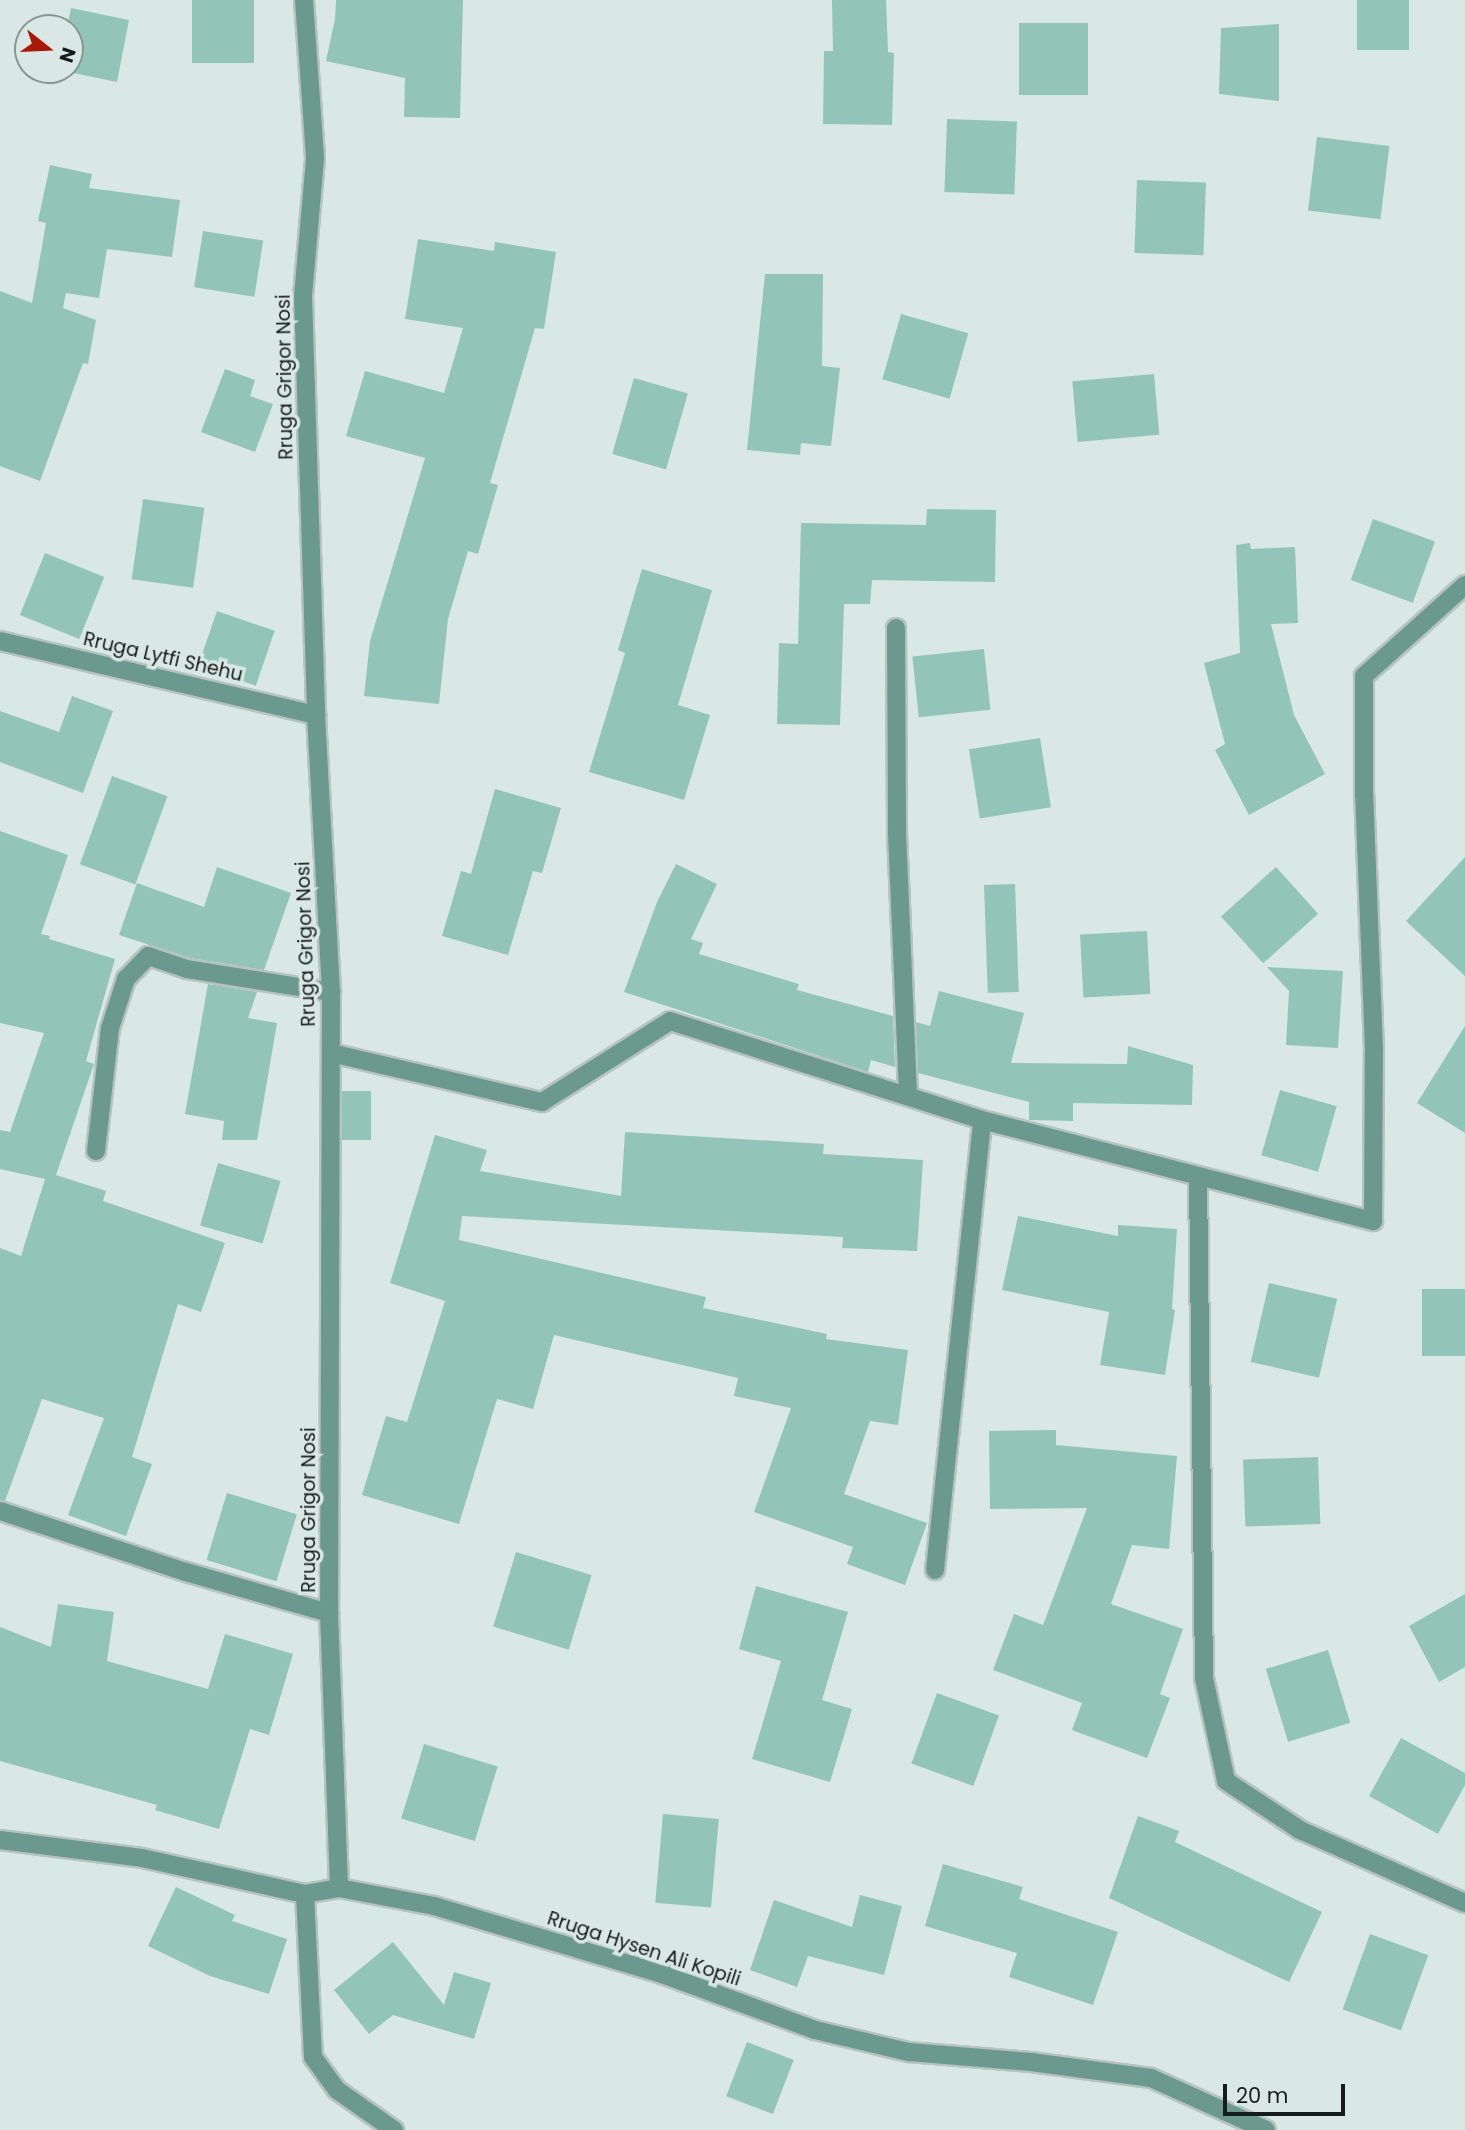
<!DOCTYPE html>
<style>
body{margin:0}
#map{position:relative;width:1465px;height:2130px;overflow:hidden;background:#d9e8e4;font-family:Poppins,sans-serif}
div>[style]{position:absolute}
.building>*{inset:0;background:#93c4b8;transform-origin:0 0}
.roads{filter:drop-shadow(2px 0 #b6c3c0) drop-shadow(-2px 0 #b6c3c0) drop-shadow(0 2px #b6c3c0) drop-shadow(0 -2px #b6c3c0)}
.minor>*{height:18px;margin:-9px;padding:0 9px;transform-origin:9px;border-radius:9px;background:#6c998e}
span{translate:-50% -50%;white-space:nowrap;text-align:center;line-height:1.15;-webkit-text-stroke:7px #d9e8e4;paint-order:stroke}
.street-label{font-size:19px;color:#161c1a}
.north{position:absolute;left:14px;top:14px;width:70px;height:70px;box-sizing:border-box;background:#d9e8e4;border:2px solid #8b9693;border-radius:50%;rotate:108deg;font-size:19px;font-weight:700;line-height:28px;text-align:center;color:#161c1a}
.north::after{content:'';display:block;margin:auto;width:24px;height:32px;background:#aa1908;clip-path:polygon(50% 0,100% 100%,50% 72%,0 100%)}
.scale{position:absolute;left:1223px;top:2084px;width:122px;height:32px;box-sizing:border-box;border:4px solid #161c1a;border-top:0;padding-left:9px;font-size:21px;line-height:24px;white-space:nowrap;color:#161c1a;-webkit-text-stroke:5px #d9e8e4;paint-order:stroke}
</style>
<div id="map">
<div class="building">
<i style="left:192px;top:0;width:62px;height:63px"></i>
<i style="clip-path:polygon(336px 0,463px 0,460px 118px,404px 117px,405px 78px,326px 61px,335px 19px)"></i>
<i style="clip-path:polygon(832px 0,886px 0,888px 52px,894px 53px,892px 125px,823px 124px,824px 51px,833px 51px)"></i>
<i style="left:1357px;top:0;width:52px;height:50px"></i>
<i style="clip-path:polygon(71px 8px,129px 20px,117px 82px,59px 70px,70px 70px,70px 28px,67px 28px)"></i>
<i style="left:1019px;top:23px;width:69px;height:72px"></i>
<i style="clip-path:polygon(1279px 24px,1279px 101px,1219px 94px,1221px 28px)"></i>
<i style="left:947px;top:119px;width:70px;height:73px;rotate:2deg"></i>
<i style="left:1317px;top:137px;width:73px;height:74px;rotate:7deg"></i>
<i style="clip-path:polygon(50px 165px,92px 174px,89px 188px,180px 200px,172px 257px,107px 249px,99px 298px,66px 293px,63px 308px,96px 320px,88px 364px,83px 363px,40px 481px,0 466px,0 291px,32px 303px,46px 223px,38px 221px)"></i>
<i style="left:1137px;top:180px;width:69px;height:73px;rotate:2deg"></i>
<i style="left:203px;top:231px;width:61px;height:57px;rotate:9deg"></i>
<i style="clip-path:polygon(418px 239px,494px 251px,495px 242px,556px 252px,544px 329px,535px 328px,490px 483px,498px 485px,478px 554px,468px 551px,448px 619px,439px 704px,364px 696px,370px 641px,425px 458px,346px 436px,365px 371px,444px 393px,463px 328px,405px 319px)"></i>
<i style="clip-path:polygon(765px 274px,823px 274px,822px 366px,840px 368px,831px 446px,801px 443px,800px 455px,747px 450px)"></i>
<i style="left:901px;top:314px;width:70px;height:68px;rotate:16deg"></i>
<i style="clip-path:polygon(225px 369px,255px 380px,250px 396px,273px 404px,255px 452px,201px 432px)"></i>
<i style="left:1154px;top:374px;width:61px;height:82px;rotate:85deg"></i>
<i style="left:634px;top:378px;width:56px;height:79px;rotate:16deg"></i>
<i style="left:143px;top:499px;width:62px;height:81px;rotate:8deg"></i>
<i style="clip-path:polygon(927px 509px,996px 510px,995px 582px,872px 580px,870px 604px,844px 604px,840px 725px,777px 724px,779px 643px,798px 644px,801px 523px,926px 525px)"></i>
<i style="left:1373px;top:519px;width:66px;height:65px;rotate:20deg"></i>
<i style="clip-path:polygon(1250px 543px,1251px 549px,1295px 547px,1298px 623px,1271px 624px,1294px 715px,1325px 774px,1249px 815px,1215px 750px,1225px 744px,1204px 663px,1240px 653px,1236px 545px)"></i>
<i style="left:45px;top:553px;width:64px;height:67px;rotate:22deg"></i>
<i style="clip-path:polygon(642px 569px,712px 590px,678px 705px,710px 715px,684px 800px,589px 772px,625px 653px,618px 650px)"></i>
<i style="left:217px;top:611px;width:61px;height:58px;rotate:19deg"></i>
<i style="left:984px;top:649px;width:61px;height:72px;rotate:84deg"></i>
<i style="clip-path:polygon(72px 696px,113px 711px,83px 793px,0 762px,0 711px,59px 732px)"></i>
<i style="left:1040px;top:738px;width:70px;height:72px;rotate:81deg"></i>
<i style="left:112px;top:776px;width:59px;height:94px;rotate:20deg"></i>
<i style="clip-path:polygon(495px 789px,561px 808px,542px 873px,533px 871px,508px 955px,442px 936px,461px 871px,471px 874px)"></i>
<i style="clip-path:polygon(0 831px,68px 855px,41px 934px,50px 936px,49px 939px,115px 959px,86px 1061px,94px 1064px,56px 1175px,106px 1191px,103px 1201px,225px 1243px,201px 1312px,178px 1304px,132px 1457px,152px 1464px,126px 1536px,68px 1515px,104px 1418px,42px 1399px,5px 1501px,0 1500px,0 1248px,21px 1256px,45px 1179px,0 1169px,0 1130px,10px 1132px,44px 1033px,0 1023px)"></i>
<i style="clip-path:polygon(1465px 857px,1465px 976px,1406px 921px)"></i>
<i style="clip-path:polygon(676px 864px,717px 884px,691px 939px,703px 943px,699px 954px,799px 984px,797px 990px,893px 1016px,895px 1067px,871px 1060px,868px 1072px,624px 992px,657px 902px)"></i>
<i style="clip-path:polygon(217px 867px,291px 893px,264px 970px,190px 958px,119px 935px,137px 883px,204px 907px)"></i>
<i style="left:1276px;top:867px;width:63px;height:74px;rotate:48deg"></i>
<i style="left:1015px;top:884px;width:108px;height:31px;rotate:88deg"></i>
<i style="left:1147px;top:931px;width:63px;height:67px;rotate:87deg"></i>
<i style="clip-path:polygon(1267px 967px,1343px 971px,1338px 1048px,1286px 1045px,1289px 991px)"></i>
<i style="clip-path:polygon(208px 984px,257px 992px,248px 1018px,277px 1023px,257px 1140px,222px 1140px,224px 1121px,185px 1114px)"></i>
<i style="clip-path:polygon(939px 991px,1024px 1013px,1011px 1063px,1127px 1064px,1128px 1046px,1193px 1065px,1192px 1105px,1073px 1103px,1073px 1121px,1029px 1120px,1029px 1102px,918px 1073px,916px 1022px,930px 1026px)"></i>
<i style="clip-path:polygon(1465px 1026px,1465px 1133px,1417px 1103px)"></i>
<i style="left:1280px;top:1090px;width:59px;height:68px;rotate:16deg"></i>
<i style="left:342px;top:1091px;width:29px;height:49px"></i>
<i style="clip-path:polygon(625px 1132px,824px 1144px,823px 1154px,923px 1160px,917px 1251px,842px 1248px,843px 1237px,462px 1216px,459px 1240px,706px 1297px,703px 1308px,827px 1334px,826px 1339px,908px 1350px,898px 1425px,870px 1421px,844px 1494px,927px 1523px,905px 1585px,847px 1564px,853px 1547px,754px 1512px,791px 1408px,734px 1396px,738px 1378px,554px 1335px,533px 1409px,497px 1399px,459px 1524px,362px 1495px,386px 1416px,407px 1422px,445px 1301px,390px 1283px,435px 1135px,487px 1150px,480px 1171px,621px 1196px)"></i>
<i style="left:218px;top:1163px;width:65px;height:65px;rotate:16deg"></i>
<i style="clip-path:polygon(1018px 1216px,1118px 1236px,1118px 1225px,1177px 1229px,1172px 1309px,1175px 1310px,1165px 1375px,1100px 1365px,1109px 1312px,1002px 1290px)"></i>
<i style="left:1269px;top:1283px;width:70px;height:81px;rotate:13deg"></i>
<i style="left:1465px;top:1289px;width:67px;height:43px;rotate:90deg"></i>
<i style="clip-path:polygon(1056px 1430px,1056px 1445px,1177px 1456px,1169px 1549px,1132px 1545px,1111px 1604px,1183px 1629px,1160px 1694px,1170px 1698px,1147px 1758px,1072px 1730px,1082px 1703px,993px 1670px,1014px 1614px,1043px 1625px,1087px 1508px,990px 1509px,989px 1431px)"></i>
<i style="left:1318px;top:1457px;width:67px;height:75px;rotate:88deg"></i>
<i style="left:227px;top:1493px;width:73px;height:70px;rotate:17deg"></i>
<i style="left:516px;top:1552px;width:79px;height:78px;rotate:17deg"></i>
<i style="clip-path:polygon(756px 1586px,848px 1612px,822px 1700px,852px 1709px,830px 1782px,752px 1759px,781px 1661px,739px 1649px)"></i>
<i style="clip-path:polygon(1465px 1594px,1465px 1667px,1439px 1682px,1409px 1626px)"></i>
<i style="clip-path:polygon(58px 1604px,114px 1612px,107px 1661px,208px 1689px,225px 1634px,293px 1654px,269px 1735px,250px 1729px,219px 1829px,155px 1810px,157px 1805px,0 1761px,0 1627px,51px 1647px)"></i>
<i style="left:1328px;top:1650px;width:76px;height:65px;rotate:73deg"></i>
<i style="left:937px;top:1693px;width:66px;height:75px;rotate:20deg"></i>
<i style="clip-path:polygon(1401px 1738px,1465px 1773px,1465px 1785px,1438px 1834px,1369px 1796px)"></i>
<i style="left:424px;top:1744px;width:77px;height:78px;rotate:17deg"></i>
<i style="left:663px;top:1814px;width:56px;height:89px;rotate:5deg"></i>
<i style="clip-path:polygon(1138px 1816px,1179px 1831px,1175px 1842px,1322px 1912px,1289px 1982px,1109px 1898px)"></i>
<i style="clip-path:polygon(943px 1864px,1023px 1887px,1019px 1899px,1118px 1932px,1093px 2005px,1009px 1977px,1017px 1953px,925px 1926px)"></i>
<i style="clip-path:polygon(176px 1887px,235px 1915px,232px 1921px,287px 1939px,269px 1994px,210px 1976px,148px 1946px)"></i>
<i style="clip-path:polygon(860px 1895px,902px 1906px,884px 1975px,808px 1956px,797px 1987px,750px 1970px,774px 1900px,852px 1927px)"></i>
<i style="left:1370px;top:1934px;width:62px;height:80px;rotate:20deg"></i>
<i style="clip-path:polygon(393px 1942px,444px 2005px,454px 1972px,491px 1983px,474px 2039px,393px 2015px,369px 2034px,334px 1990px)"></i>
<i style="left:747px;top:2042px;width:50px;height:58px;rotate:21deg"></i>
</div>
<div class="roads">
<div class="minor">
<i style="left:304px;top:0;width:159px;rotate:86deg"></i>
<i style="left:315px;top:159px;width:138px;rotate:95deg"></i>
<i style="left:303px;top:296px;width:419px;rotate:88.2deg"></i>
<i style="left:316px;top:715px;width:277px;rotate:86.9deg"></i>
<i style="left:331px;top:992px;width:621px;rotate:90.18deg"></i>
<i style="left:329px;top:1613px;width:275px;rotate:87.9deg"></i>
<i style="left:896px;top:628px;width:204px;rotate:89.7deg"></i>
<i style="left:897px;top:832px;width:262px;rotate:87.6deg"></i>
<i style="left:0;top:641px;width:325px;rotate:13.2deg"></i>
<i style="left:331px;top:1053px;width:217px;rotate:13.1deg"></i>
<i style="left:542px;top:1102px;width:151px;rotate:-32.3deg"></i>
<i style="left:670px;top:1021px;width:327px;rotate:17.6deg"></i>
<i style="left:982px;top:1120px;width:404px;rotate:14.5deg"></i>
<i style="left:1373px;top:1221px;width:171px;rotate:-89.7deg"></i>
<i style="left:1374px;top:1050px;width:255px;rotate:-92.2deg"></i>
<i style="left:1364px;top:795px;width:119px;rotate:-90deg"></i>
<i style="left:1364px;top:676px;width:136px;rotate:-42deg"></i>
<i style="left:96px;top:1151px;width:124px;rotate:-83.5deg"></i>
<i style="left:110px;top:1028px;width:52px;rotate:-71.9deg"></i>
<i style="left:126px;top:979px;width:32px;rotate:-46deg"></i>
<i style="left:148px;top:956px;width:41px;rotate:18.4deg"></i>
<i style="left:187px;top:969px;width:146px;rotate:9.1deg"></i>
<i style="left:1198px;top:1177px;width:501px;rotate:89.31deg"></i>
<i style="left:1204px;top:1678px;width:105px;rotate:77.9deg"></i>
<i style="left:1226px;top:1781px;width:89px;rotate:33.5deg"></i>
<i style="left:1300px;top:1830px;width:180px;rotate:23.9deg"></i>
<i style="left:0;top:1511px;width:196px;rotate:18.2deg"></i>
<i style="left:186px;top:1572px;width:149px;rotate:16deg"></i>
<i style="left:935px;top:1570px;width:452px;rotate:-84deg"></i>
<i style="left:0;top:1840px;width:143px;rotate:7.2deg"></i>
<i style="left:142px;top:1858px;width:167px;rotate:12.5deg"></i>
<i style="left:305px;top:1894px;width:35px;rotate:-10deg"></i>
<i style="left:339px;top:1888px;width:97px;rotate:10.7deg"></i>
<i style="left:434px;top:1906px;width:238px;rotate:16.6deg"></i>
<i style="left:662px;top:1974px;width:163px;rotate:20.1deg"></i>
<i style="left:815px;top:2030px;width:97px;rotate:13.2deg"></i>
<i style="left:909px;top:2052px;width:122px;rotate:4.7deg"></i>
<i style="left:1031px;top:2062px;width:121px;rotate:7.6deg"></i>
<i style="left:1151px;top:2078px;width:126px;rotate:24.3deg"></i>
<i style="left:305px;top:1894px;width:163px;rotate:87.2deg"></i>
<i style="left:313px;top:2057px;width:41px;rotate:54deg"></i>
<i style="left:337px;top:2090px;width:70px;rotate:35.1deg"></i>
</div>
</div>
<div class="street-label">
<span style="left:285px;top:377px;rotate:-91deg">Rruga Grigor Nosi</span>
<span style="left:163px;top:657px;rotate:13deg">Rruga Lytfi Shehu</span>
<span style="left:306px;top:944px;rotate:-92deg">Rruga Grigor Nosi</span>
<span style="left:309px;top:1510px;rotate:-90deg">Rruga Grigor Nosi</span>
<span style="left:644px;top:1949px;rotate:18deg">Rruga Hysen Ali Kopili</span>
</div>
<div class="north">N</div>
<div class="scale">20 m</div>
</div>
